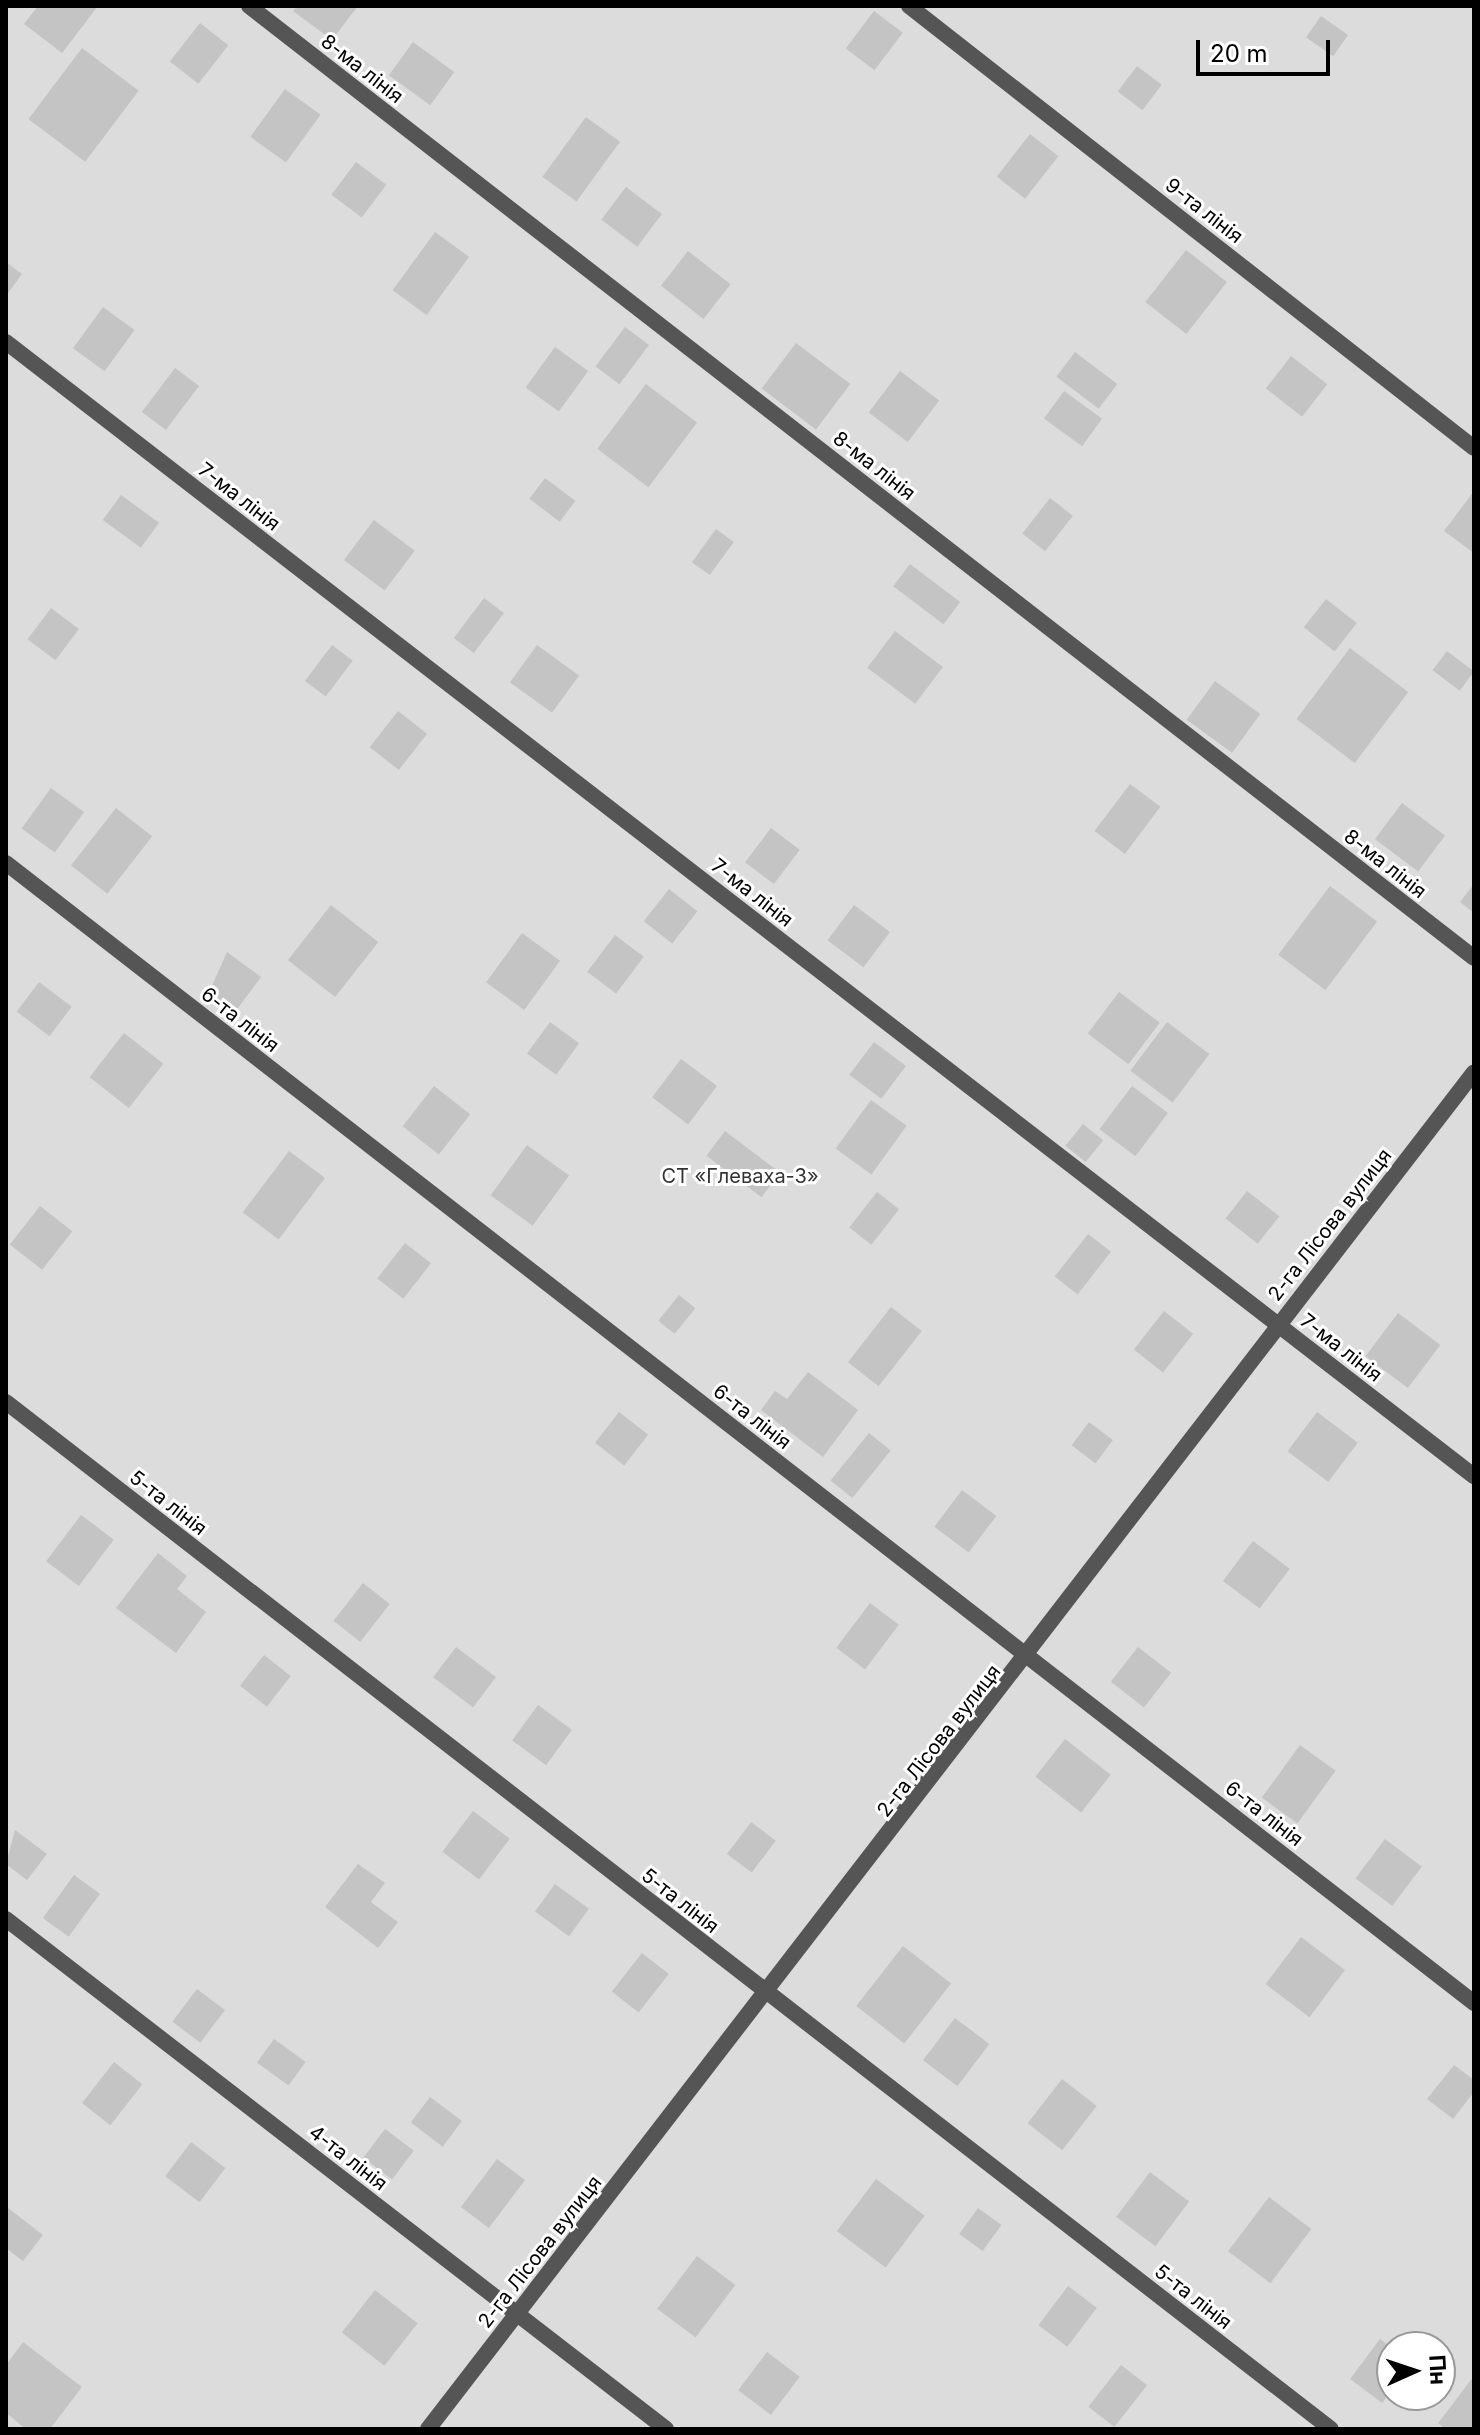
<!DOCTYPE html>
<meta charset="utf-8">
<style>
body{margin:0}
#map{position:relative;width:1480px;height:2435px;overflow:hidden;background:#fff;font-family:Inter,sans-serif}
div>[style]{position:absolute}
.green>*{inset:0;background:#dcdcdc}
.building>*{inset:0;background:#c4c4c4;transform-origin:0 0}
.service>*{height:16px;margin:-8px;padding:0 8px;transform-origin:8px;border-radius:8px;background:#555}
.minor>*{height:16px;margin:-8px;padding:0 8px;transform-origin:8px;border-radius:8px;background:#555}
span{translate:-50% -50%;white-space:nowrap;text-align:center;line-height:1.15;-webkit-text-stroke:6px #fff;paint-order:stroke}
.street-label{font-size:20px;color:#000}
.park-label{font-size:20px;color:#333}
.frame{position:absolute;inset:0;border:8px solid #000;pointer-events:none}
.north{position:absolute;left:1376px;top:2331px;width:80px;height:80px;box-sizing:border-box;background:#fff;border:2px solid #999;border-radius:50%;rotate:87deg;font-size:22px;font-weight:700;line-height:32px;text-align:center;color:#000}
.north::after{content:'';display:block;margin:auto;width:28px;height:36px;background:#000;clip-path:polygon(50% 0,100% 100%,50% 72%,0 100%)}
.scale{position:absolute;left:1196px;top:40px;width:134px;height:36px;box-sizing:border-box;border:4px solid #000;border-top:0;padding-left:10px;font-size:24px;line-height:28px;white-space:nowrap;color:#000;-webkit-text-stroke:6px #fff;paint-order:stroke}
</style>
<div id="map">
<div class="green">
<i style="clip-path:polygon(evenodd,6px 6px,1474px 6px,1474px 2429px,6px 2429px,6px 6px,1392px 2347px,1440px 2347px,1440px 2395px,1392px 2395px,1392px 2347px)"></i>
</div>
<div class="building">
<i style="clip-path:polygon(38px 6px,98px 6px,62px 53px,24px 24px)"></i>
<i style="clip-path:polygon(297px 6px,358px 6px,332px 40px,293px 11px)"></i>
<i style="left:874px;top:11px;width:36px;height:47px;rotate:37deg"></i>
<i style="left:1321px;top:16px;width:33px;height:26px;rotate:35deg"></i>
<i style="left:200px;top:23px;width:36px;height:49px;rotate:38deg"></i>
<i style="left:413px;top:42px;width:51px;height:41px;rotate:36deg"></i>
<i style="left:82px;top:48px;width:71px;height:89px;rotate:37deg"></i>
<i style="left:1137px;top:66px;width:31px;height:32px;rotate:37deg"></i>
<i style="left:285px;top:89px;width:44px;height:59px;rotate:36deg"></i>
<i style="left:586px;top:117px;width:42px;height:74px;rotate:36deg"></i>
<i style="left:1030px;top:134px;width:36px;height:54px;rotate:38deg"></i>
<i style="left:356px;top:162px;width:38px;height:41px;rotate:37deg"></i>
<i style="left:626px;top:187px;width:45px;height:41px;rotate:37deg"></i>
<i style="left:435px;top:232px;width:42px;height:72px;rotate:36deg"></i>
<i style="left:1186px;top:250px;width:52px;height:66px;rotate:38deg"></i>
<i style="left:688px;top:251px;width:54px;height:44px;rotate:38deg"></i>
<i style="clip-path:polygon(6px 262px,22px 274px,6px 296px)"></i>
<i style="left:103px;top:307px;width:39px;height:51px;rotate:36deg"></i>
<i style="left:625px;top:327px;width:30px;height:49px;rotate:37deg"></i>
<i style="left:796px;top:343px;width:68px;height:57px;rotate:37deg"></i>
<i style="left:555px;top:347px;width:41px;height:50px;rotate:36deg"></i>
<i style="left:1075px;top:352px;width:53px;height:31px;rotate:37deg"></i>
<i style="left:1291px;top:356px;width:46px;height:41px;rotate:38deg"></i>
<i style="left:175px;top:368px;width:30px;height:55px;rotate:37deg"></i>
<i style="left:900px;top:371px;width:49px;height:52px;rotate:37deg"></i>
<i style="left:646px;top:384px;width:64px;height:81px;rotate:37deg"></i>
<i style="left:1064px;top:391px;width:47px;height:34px;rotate:36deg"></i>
<i style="left:545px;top:478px;width:38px;height:26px;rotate:37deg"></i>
<i style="clip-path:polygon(1474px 491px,1474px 553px,1444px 531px)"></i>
<i style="left:121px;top:495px;width:47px;height:31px;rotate:36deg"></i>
<i style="left:1050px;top:498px;width:29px;height:45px;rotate:38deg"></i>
<i style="left:374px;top:520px;width:51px;height:50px;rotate:37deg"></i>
<i style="left:716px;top:529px;width:22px;height:41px;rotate:36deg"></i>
<i style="left:910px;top:564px;width:63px;height:28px;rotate:37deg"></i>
<i style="left:484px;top:598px;width:25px;height:50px;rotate:37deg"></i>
<i style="left:1326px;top:599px;width:39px;height:36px;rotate:38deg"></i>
<i style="left:51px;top:608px;width:35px;height:39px;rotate:37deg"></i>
<i style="left:895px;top:631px;width:60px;height:46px;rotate:37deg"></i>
<i style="left:332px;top:645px;width:26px;height:45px;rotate:37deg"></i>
<i style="left:537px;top:645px;width:52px;height:46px;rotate:36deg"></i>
<i style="left:1350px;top:648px;width:73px;height:89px;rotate:37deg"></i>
<i style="left:1447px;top:651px;width:34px;height:24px;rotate:37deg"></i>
<i style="left:1215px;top:681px;width:56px;height:48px;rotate:36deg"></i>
<i style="left:398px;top:711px;width:37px;height:46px;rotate:38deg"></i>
<i style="left:1130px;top:784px;width:38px;height:59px;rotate:37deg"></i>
<i style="left:51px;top:788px;width:41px;height:50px;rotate:36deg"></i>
<i style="left:1402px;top:803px;width:54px;height:45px;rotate:37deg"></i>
<i style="left:116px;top:808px;width:46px;height:73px;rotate:38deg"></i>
<i style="left:771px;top:828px;width:36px;height:43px;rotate:37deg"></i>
<i style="clip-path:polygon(1474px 884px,1474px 913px,1460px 902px)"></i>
<i style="left:1330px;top:886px;width:59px;height:86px;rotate:37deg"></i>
<i style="left:669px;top:889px;width:36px;height:41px;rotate:38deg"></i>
<i style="left:331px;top:905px;width:60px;height:70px;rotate:38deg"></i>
<i style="left:854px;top:905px;width:45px;height:44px;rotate:37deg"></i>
<i style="left:522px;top:933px;width:47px;height:61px;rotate:36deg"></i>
<i style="left:615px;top:935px;width:36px;height:46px;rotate:37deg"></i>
<i style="clip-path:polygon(227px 952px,261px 977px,232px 1016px,207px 997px)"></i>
<i style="left:39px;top:982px;width:41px;height:37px;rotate:37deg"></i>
<i style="left:1119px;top:992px;width:51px;height:52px;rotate:37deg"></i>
<i style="left:550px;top:1022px;width:36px;height:39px;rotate:36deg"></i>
<i style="left:1167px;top:1022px;width:53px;height:61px;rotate:37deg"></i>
<i style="left:124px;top:1033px;width:50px;height:56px;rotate:38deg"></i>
<i style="left:874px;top:1042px;width:40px;height:41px;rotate:37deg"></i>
<i style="left:681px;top:1059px;width:45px;height:48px;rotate:37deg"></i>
<i style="left:434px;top:1086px;width:46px;height:51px;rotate:38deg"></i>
<i style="left:1132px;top:1086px;width:45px;height:54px;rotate:37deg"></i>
<i style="left:871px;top:1100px;width:44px;height:60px;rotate:36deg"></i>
<i style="left:1083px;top:1124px;width:26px;height:28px;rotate:39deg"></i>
<i style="left:725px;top:1131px;width:69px;height:31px;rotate:37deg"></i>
<i style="left:527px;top:1145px;width:52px;height:62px;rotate:36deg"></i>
<i style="left:289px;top:1151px;width:45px;height:77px;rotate:37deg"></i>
<i style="left:1247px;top:1191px;width:41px;height:35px;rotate:38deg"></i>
<i style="left:877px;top:1192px;width:28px;height:45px;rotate:38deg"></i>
<i style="left:40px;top:1206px;width:41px;height:49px;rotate:38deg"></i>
<i style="left:1088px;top:1234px;width:29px;height:54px;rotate:38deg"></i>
<i style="left:405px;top:1243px;width:33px;height:45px;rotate:38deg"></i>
<i style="left:679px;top:1295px;width:21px;height:33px;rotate:39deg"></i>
<i style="left:891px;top:1307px;width:39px;height:70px;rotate:38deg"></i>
<i style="left:1164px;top:1311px;width:37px;height:49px;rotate:38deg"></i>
<i style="left:1398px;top:1313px;width:53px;height:54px;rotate:37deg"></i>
<i style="clip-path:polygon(808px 1372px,858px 1410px,823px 1457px,761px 1410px,775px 1391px,787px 1399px)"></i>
<i style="left:619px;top:1412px;width:37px;height:39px;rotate:38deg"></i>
<i style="left:1317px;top:1412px;width:51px;height:49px;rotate:37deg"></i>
<i style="left:1089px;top:1422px;width:30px;height:29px;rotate:37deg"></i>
<i style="left:869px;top:1433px;width:28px;height:61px;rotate:39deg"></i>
<i style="left:962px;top:1490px;width:43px;height:46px;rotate:37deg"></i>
<i style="left:81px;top:1515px;width:41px;height:58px;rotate:37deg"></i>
<i style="left:1253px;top:1541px;width:46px;height:50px;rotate:37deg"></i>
<i style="clip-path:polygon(158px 1553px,187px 1576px,177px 1589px,206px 1612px,176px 1653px,116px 1608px)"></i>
<i style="left:363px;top:1583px;width:34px;height:48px;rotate:38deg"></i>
<i style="left:870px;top:1603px;width:36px;height:56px;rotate:37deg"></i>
<i style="left:456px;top:1647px;width:50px;height:38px;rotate:37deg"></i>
<i style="left:1138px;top:1647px;width:42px;height:44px;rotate:38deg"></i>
<i style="left:264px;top:1655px;width:34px;height:39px;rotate:38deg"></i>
<i style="left:538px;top:1705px;width:42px;height:44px;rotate:36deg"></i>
<i style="left:1065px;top:1739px;width:58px;height:48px;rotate:38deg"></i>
<i style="left:1300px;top:1745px;width:44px;height:65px;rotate:36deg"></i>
<i style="left:473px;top:1811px;width:46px;height:51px;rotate:37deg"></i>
<i style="left:751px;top:1822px;width:31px;height:40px;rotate:37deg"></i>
<i style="clip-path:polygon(15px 1830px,47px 1854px,27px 1880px,6px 1864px)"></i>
<i style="left:1385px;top:1839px;width:46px;height:49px;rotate:37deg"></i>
<i style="clip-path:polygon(358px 1864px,385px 1883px,371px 1902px,398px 1922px,378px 1948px,325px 1907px)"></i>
<i style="left:74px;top:1875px;width:32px;height:53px;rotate:36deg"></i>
<i style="left:555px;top:1884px;width:42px;height:34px;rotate:36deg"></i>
<i style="left:1301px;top:1937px;width:55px;height:59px;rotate:37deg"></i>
<i style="left:903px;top:1946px;width:61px;height:76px;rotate:38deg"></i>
<i style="left:642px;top:1953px;width:34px;height:49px;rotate:38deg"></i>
<i style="left:197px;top:1989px;width:35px;height:41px;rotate:37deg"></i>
<i style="left:955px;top:2018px;width:43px;height:53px;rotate:37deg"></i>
<i style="left:274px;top:2039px;width:39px;height:29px;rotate:36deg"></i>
<i style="left:114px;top:2062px;width:36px;height:52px;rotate:38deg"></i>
<i style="clip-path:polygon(1454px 2065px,1474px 2080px,1474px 2092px,1453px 2119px,1427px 2099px)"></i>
<i style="left:1062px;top:2079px;width:44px;height:56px;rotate:38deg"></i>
<i style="left:430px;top:2097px;width:40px;height:32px;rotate:37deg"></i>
<i style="left:385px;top:2129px;width:36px;height:36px;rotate:37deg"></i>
<i style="left:191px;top:2142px;width:43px;height:43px;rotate:37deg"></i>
<i style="left:497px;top:2159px;width:35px;height:60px;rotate:37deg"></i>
<i style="left:1150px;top:2172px;width:49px;height:56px;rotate:37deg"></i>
<i style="left:876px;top:2179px;width:61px;height:65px;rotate:37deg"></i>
<i style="left:1269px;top:2197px;width:53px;height:68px;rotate:37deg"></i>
<i style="clip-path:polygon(8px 2208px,43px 2235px,23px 2261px,6px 2248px)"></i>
<i style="left:978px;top:2208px;width:29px;height:32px;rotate:36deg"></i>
<i style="left:697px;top:2256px;width:48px;height:66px;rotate:37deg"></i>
<i style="left:1068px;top:2286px;width:36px;height:49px;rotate:37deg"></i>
<i style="left:375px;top:2290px;width:54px;height:54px;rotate:38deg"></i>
<i style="clip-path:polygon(1380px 2339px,1392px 2348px,1392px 2390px,1382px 2403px,1350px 2379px)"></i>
<i style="clip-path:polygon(23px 2342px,82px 2387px,50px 2429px,26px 2429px,6px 2413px,6px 2365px)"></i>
<i style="left:767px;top:2352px;width:41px;height:48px;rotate:37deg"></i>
<i style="left:1121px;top:2365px;width:33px;height:53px;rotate:38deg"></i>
<i style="clip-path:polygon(1474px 2376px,1474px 2429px,1446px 2429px,1438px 2423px)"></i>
</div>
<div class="service">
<i style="left:249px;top:6px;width:1551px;rotate:37.85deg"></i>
<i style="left:909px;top:6px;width:717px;rotate:38.04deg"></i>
<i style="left:6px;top:342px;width:1855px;rotate:37.69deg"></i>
<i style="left:6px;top:863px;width:1859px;rotate:37.83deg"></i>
<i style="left:6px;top:1402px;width:1676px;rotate:37.78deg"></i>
<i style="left:6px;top:1919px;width:834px;rotate:37.69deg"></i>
</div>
<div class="minor">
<i style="left:428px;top:2429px;width:1713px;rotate:-52.37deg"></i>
</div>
<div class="street-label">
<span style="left:362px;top:69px;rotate:38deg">8-ма лінія</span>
<span style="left:1204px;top:211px;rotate:38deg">9-та лінія</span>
<span style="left:874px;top:466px;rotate:38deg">8-ма лінія</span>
<span style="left:239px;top:497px;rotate:38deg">7-ма лінія</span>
<span style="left:1385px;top:864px;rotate:38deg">8-ма лінія</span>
<span style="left:752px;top:893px;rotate:38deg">7-ма лінія</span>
<span style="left:240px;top:1020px;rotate:38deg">6-та лінія</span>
<span style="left:1330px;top:1225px;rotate:-52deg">2-га Лісова вулиця</span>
<span style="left:1341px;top:1348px;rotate:38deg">7-ма лінія</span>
<span style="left:752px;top:1417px;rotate:38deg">6-та лінія</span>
<span style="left:168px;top:1503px;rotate:38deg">5-та лінія</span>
<span style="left:939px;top:1741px;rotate:-52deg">2-га Лісова вулиця</span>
<span style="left:1264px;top:1814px;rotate:38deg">6-та лінія</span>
<span style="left:680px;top:1901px;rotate:38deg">5-та лінія</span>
<span style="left:348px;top:2158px;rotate:38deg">4-та лінія</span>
<span style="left:540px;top:2252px;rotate:-52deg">2-га Лісова вулиця</span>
<span style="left:1193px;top:2297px;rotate:38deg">5-та лінія</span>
</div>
<div class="park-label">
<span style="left:740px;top:1176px">СТ «Глеваха-3»</span>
</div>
<div class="frame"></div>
<div class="north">Пн</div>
<div class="scale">20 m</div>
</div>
